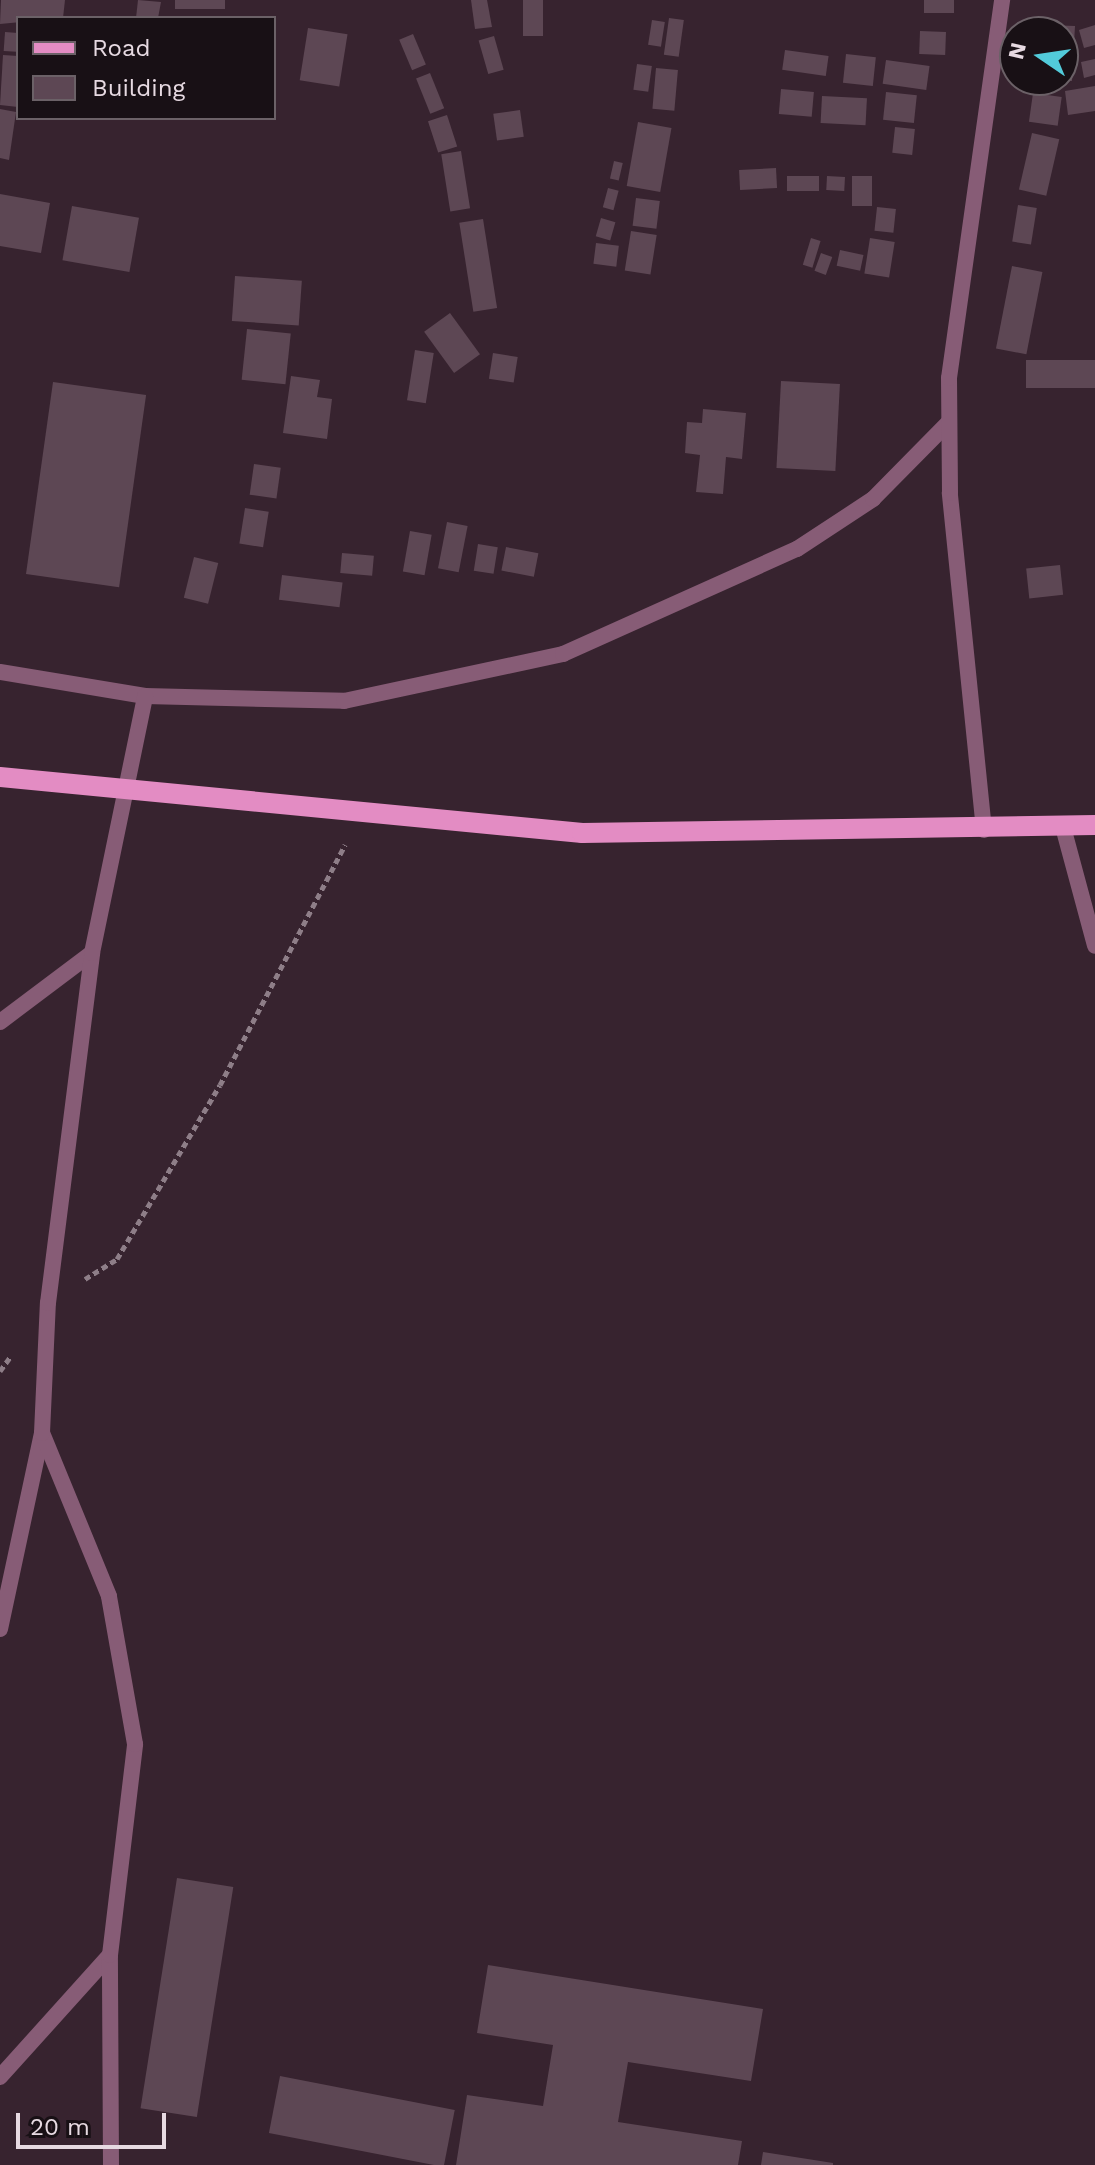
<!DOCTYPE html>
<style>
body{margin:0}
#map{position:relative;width:1095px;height:2165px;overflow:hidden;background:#37232f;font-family:"Work Sans",sans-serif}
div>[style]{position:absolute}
.building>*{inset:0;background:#5d4754;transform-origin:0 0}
.path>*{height:5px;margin-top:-2.5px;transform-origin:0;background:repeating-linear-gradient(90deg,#8e7e88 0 6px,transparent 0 10px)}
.lane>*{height:16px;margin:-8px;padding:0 8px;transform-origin:8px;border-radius:8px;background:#875c76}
.street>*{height:16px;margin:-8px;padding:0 8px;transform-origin:8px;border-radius:8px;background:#875c76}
.primary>*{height:20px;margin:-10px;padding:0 10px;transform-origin:10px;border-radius:10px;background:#e38cc3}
span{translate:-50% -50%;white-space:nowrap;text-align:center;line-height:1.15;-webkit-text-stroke:6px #181015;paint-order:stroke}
.legend{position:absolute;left:16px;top:16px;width:260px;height:104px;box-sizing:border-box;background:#181015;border:2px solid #6b6167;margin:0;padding:10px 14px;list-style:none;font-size:24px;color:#e7dae2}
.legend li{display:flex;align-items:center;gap:16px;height:40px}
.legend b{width:40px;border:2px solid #6b6167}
.north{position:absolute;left:999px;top:16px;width:80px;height:80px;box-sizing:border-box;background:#181015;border:2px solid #6b6167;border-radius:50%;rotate:283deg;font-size:22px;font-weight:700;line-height:32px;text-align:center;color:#e7dae2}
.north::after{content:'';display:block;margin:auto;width:28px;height:36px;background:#52cbda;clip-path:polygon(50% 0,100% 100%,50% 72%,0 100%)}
.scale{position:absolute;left:16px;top:2113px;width:150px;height:36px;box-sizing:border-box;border:4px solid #e7dae2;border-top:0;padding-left:10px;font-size:24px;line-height:28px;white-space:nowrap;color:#e7dae2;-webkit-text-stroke:6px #181015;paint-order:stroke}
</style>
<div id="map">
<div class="building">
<i style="clip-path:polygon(1px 0,65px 0,63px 18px,0 24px)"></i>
<i style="clip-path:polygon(138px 0,161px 2px,158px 18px,136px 18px)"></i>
<i style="left:175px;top:0;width:50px;height:9px"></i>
<i style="clip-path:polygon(471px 0,487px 0,492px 27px,475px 29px)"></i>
<i style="left:523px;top:0;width:20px;height:36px"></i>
<i style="left:924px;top:0;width:30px;height:13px"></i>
<i style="left:669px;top:18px;width:15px;height:37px;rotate:8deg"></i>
<i style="left:652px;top:20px;width:13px;height:25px;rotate:9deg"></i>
<i style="clip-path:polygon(1048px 25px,1075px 26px,1072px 81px,1063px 80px,1063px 32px,1047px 32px)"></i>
<i style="clip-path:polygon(1095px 25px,1095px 45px,1084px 48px,1079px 30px)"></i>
<i style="left:308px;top:28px;width:40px;height:53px;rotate:9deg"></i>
<i style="left:920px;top:31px;width:26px;height:23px;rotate:2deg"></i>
<i style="left:5px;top:32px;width:13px;height:19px;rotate:4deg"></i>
<i style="left:413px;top:34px;width:33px;height:15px;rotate:67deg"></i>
<i style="left:494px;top:36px;width:35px;height:16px;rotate:74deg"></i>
<i style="left:785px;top:50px;width:44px;height:20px;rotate:8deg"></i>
<i style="left:846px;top:54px;width:30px;height:29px;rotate:6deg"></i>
<i style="clip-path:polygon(3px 55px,18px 56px,18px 107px,0 105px)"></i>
<i style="clip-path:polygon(1095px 59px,1095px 75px,1084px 78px,1081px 62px)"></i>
<i style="left:886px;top:60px;width:44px;height:24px;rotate:8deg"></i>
<i style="left:637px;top:64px;width:15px;height:26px;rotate:8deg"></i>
<i style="left:656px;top:68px;width:22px;height:41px;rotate:5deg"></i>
<i style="left:430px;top:73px;width:38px;height:15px;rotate:68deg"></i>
<i style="clip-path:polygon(1095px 86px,1095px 111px,1068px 115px,1065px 91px)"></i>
<i style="left:781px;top:89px;width:33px;height:25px;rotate:5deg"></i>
<i style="left:886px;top:92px;width:31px;height:28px;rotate:6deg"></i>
<i style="left:1033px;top:93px;width:29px;height:29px;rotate:8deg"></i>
<i style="left:822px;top:96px;width:45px;height:27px;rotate:3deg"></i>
<i style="clip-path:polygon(0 109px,16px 112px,9px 160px,0 158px)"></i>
<i style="left:520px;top:110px;width:27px;height:27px;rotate:82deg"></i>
<i style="left:447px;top:115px;width:33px;height:20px;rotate:72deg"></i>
<i style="left:638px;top:122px;width:34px;height:65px;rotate:10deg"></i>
<i style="left:895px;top:127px;width:20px;height:26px;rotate:6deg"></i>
<i style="left:1032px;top:133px;width:28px;height:58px;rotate:13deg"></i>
<i style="left:461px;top:151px;width:58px;height:20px;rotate:81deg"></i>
<i style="left:614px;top:161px;width:9px;height:18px;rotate:13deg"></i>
<i style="left:776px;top:168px;width:20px;height:37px;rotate:87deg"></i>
<i style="left:787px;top:176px;width:32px;height:15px"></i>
<i style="left:827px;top:176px;width:18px;height:14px;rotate:3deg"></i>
<i style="left:852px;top:176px;width:20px;height:30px"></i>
<i style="left:608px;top:188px;width:11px;height:20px;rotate:15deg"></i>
<i style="clip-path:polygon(0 194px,50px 203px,41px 253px,0 246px)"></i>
<i style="left:636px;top:198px;width:24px;height:28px;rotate:7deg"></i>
<i style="left:1018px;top:205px;width:19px;height:37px;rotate:9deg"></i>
<i style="left:72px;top:206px;width:68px;height:55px;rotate:10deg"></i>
<i style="left:877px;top:207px;width:19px;height:24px;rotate:6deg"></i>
<i style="left:601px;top:218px;width:15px;height:19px;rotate:16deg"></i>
<i style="left:483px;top:219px;width:90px;height:24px;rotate:81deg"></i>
<i style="left:631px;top:231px;width:26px;height:40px;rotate:9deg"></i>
<i style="left:811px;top:238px;width:10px;height:28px;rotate:17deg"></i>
<i style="left:870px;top:238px;width:25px;height:36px;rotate:9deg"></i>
<i style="left:596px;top:243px;width:23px;height:21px;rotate:7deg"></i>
<i style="left:840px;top:250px;width:24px;height:16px;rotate:12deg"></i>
<i style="left:821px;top:253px;width:12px;height:19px;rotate:20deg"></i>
<i style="left:1012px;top:266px;width:31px;height:84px;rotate:11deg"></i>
<i style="left:235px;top:276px;width:67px;height:45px;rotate:4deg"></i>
<i style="left:450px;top:313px;width:51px;height:32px;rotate:54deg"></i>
<i style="left:247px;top:329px;width:44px;height:51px;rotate:6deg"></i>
<i style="left:415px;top:350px;width:19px;height:51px;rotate:9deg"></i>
<i style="left:493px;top:353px;width:25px;height:26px;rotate:9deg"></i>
<i style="left:1095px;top:360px;width:28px;height:69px;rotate:90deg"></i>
<i style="clip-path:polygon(291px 376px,320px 380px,317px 397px,332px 399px,327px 439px,283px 433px)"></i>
<i style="left:781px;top:381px;width:59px;height:87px;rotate:3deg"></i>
<i style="left:53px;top:382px;width:94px;height:194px;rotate:8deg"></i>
<i style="clip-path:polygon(703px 409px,746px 413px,742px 459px,726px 457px,723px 494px,696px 492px,700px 455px,685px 453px,687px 422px,702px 423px)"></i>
<i style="left:254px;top:464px;width:27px;height:31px;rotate:8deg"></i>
<i style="left:245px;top:508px;width:24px;height:36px;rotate:9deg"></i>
<i style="left:447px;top:522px;width:21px;height:47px;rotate:11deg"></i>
<i style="left:410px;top:531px;width:22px;height:41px;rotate:10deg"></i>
<i style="left:478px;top:544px;width:20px;height:27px;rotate:9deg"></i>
<i style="left:506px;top:547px;width:33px;height:24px;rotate:11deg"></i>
<i style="left:342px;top:553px;width:32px;height:20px;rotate:5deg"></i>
<i style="left:194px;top:557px;width:25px;height:42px;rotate:14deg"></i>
<i style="left:1060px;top:565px;width:30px;height:34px;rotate:84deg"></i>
<i style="left:282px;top:575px;width:61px;height:25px;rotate:7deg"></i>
<i style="left:177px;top:1878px;width:57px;height:233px;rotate:9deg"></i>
<i style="clip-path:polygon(488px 1965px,763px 2009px,751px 2081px,628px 2062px,618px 2122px,742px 2141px,738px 2165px,456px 2165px,467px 2095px,543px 2106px,553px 2045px,477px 2033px)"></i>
<i style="left:280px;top:2076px;width:178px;height:58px;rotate:11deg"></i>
<i style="clip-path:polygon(763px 2152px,833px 2163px,833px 2165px,761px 2165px)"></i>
</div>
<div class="path">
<i style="left:85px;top:1279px;width:38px;rotate:-32deg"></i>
<i style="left:117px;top:1259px;width:202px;rotate:-59.4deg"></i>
<i style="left:220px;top:1085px;width:271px;rotate:-62.5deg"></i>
<i style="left:0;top:1371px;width:17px;rotate:-54deg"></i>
</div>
<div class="lane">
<i style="left:0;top:672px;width:147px;rotate:9.4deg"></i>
<i style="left:145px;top:696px;width:199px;rotate:1.4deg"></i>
<i style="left:344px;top:701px;width:224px;rotate:-12.1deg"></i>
<i style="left:563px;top:654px;width:256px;rotate:-24.2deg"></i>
<i style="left:797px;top:549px;width:91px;rotate:-33.3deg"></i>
<i style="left:873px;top:499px;width:108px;rotate:-45.4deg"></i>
</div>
<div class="street">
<i style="left:1063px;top:827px;width:123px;rotate:74.9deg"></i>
<i style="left:984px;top:830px;width:339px;rotate:-95.8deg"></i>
<i style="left:950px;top:493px;width:115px;rotate:-90.5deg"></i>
<i style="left:949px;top:378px;width:382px;rotate:-82deg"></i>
<i style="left:0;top:1022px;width:115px;rotate:-36.9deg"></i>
<i style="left:0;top:1629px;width:200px;rotate:-77.9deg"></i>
<i style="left:0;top:2077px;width:164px;rotate:-48deg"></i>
<i style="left:111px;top:2165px;width:210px;rotate:-90.3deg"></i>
<i style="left:110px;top:1955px;width:212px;rotate:-83.2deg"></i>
<i style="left:135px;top:1744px;width:150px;rotate:-100deg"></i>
<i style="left:109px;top:1596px;width:176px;rotate:-112.3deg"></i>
<i style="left:42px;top:1433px;width:130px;rotate:-87.4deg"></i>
<i style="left:48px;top:1303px;width:353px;rotate:-82.8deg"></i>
<i style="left:92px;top:953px;width:262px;rotate:-78.3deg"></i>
</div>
<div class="primary">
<i style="left:0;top:777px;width:585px;rotate:5.5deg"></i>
<i style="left:582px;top:833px;width:513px;rotate:-0.89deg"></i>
</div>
<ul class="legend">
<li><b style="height:10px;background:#e38cc3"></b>Road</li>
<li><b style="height:22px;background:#5d4754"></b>Building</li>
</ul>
<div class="north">N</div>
<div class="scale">20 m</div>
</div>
